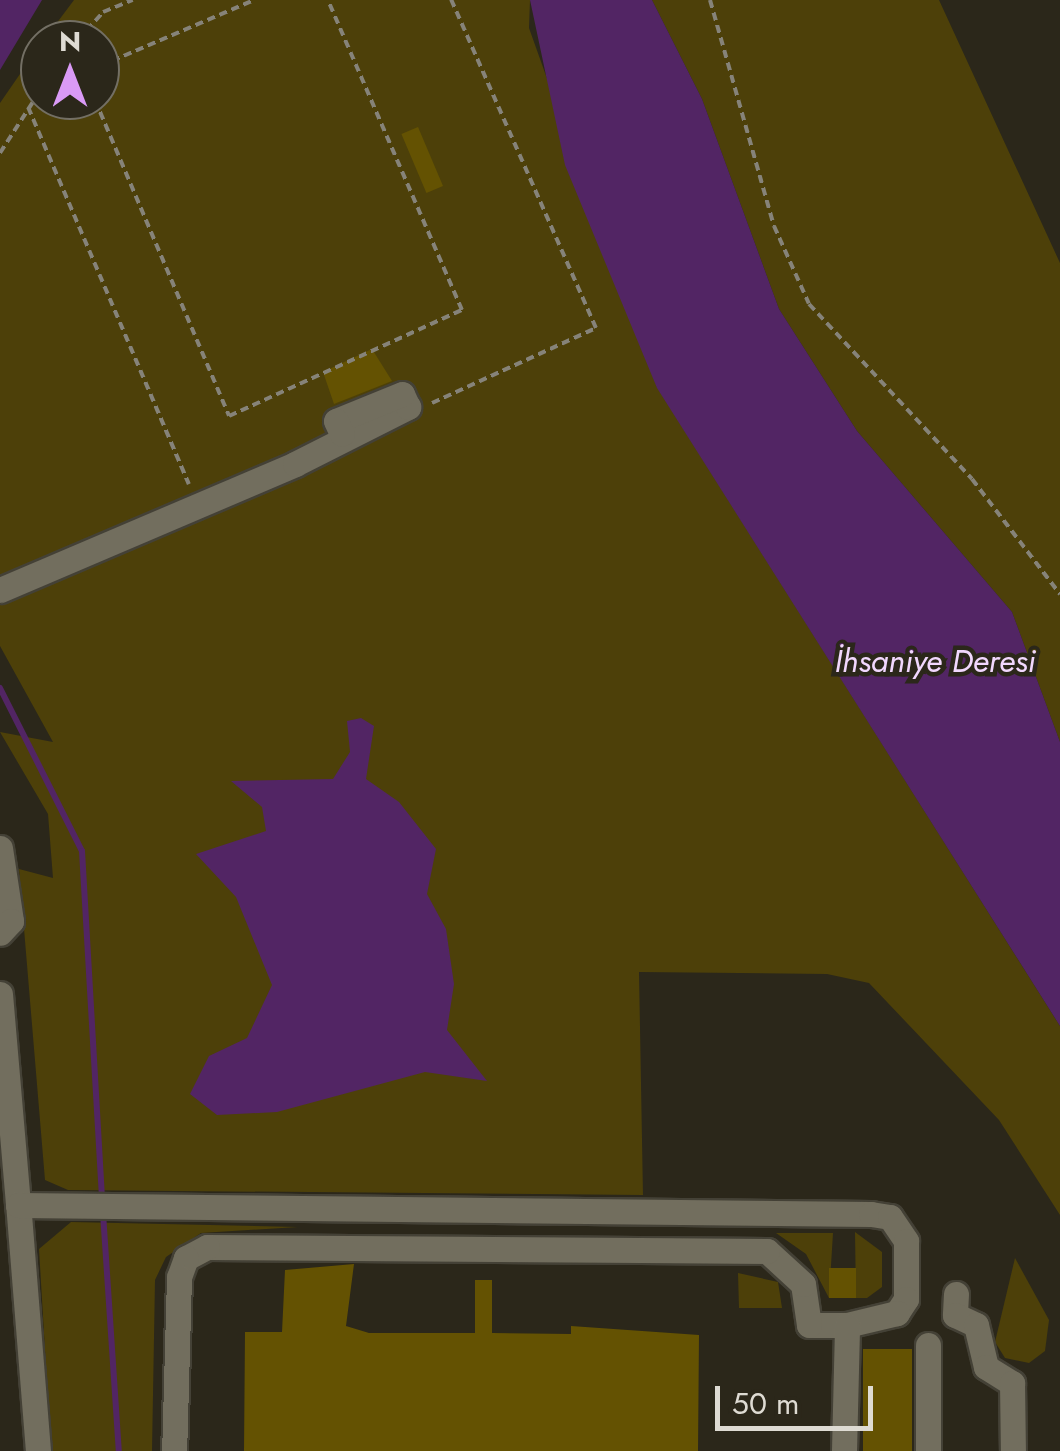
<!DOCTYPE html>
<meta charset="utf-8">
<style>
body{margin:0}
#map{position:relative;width:1060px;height:1451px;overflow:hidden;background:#2b271a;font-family:Jost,sans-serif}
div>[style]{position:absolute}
.green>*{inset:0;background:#4d4009}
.water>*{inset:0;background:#522564}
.stream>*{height:6px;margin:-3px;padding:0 3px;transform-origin:3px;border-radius:3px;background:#522564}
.building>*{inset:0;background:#645202;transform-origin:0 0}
.path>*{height:4px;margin-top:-2px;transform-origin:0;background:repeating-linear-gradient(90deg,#868379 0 8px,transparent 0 13px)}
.roads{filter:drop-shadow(2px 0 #444136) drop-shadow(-2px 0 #444136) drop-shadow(0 2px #444136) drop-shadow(0 -2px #444136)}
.minor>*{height:25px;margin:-12.5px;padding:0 12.5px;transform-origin:12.5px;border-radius:12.5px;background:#726e5e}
span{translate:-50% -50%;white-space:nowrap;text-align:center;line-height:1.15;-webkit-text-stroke:9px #2b271a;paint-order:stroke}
.water-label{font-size:32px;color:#f2d8fe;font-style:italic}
.north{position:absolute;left:20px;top:20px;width:100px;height:100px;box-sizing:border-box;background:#2b271a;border:2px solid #736f64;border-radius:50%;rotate:0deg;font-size:28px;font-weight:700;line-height:40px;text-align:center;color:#dedbd3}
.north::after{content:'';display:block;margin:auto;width:35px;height:45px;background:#da9af6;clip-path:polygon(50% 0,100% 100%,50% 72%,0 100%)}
.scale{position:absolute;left:715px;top:1386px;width:158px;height:45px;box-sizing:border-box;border:5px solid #dedbd3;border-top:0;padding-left:12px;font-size:30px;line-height:35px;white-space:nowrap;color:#dedbd3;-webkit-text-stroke:8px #2b271a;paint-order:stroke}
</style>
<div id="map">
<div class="green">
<i style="clip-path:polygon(74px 0,530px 0,529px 28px,657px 387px,1060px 1026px,1060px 1215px,999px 1120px,869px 983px,827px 974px,639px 972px,643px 1195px,68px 1190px,45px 1180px,19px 869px,53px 878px,48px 814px,0 732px,53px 742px,0 646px,0 103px,40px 45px,40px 100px,100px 100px,100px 40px,44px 40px)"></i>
<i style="clip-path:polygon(652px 0,939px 0,1060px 263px,1060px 742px,1012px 612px,857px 431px,779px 309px,702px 99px)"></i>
<i style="clip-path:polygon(71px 1222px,298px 1227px,201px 1233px,166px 1257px,155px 1280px,152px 1451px,51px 1451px,39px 1249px)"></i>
<i style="clip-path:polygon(855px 1232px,882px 1252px,882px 1287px,867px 1298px,856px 1298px)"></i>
<i style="clip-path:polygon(776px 1233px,833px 1233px,829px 1298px,806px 1254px)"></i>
<i style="clip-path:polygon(1015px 1258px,1049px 1320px,1045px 1351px,1029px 1363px,1005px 1358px,995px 1342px)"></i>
<i style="clip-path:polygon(738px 1273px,778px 1282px,782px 1308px,739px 1308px)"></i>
</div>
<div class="water">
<i style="clip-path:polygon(0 0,42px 0,0 70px)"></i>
<i style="clip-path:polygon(530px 0,652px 0,702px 99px,779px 309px,857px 431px,1012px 612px,1060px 742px,1060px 1026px,657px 388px,565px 165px)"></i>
<i style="clip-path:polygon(361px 718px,374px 726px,366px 779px,399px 802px,436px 849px,427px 894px,446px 929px,454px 984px,447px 1030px,487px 1081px,425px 1072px,277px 1112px,217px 1115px,190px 1094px,209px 1056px,247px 1038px,272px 985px,236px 897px,196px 854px,266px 831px,262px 807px,231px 781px,333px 779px,350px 752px,347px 721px)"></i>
</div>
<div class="stream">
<i style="left:0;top:688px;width:182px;rotate:63.3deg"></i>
<i style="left:82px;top:851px;width:350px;rotate:86.7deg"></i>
<i style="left:103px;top:1213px;width:239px;rotate:86.2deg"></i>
</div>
<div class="building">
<i style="left:418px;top:127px;width:64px;height:18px;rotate:67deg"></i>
<i style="clip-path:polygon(372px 349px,392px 381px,334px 404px,323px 372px)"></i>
<i style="clip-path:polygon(354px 1264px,346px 1326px,369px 1333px,475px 1333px,475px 1280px,492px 1280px,492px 1333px,571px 1334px,571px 1326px,699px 1335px,698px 1451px,244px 1451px,245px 1332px,282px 1332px,285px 1270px)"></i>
<i style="left:829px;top:1268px;width:27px;height:30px"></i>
<i style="left:863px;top:1349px;width:49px;height:102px"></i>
</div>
<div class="path">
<i style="left:710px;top:0;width:235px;rotate:74.2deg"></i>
<i style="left:774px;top:226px;width:85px;rotate:65.8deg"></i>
<i style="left:809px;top:304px;width:239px;rotate:47deg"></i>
<i style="left:972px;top:479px;width:145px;rotate:52.6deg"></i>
<i style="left:78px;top:40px;width:38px;rotate:-48deg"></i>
<i style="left:103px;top:12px;width:32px;rotate:-22deg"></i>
<i style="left:100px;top:66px;width:168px;rotate:-23.2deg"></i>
<i style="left:95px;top:100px;width:343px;rotate:67deg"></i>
<i style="left:229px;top:416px;width:256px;rotate:-24.5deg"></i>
<i style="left:462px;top:310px;width:338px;rotate:-113.4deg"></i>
<i style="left:28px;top:107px;width:410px;rotate:66.9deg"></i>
<i style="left:0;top:153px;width:74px;rotate:-57.2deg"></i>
<i style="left:432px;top:403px;width:180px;rotate:-24.6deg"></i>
<i style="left:596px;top:328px;width:359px;rotate:-113.8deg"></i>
</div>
<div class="roads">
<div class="minor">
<i style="left:0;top:590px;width:321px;rotate:-23.1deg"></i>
<i style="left:295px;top:464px;width:127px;rotate:-26.8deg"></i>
<i style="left:408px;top:407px;width:14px;rotate:-115deg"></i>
<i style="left:402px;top:394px;width:71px;rotate:157.8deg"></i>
<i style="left:336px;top:421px;width:14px;rotate:65deg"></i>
<i style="left:0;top:848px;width:74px;rotate:81.4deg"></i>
<i style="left:11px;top:921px;width:16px;rotate:133deg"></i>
<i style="left:0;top:994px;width:212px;rotate:85.1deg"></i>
<i style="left:956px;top:1294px;width:21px;rotate:93deg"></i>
<i style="left:955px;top:1315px;width:23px;rotate:25deg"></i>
<i style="left:976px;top:1325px;width:43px;rotate:76.6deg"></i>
<i style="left:986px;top:1367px;width:31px;rotate:32deg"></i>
<i style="left:1012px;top:1383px;width:68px;rotate:89.2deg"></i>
<i style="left:928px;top:1345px;width:106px;rotate:90deg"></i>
<i style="left:38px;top:1451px;width:247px;rotate:-94.6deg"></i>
<i style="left:18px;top:1205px;width:853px;rotate:0.6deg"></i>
<i style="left:871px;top:1214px;width:19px;rotate:9deg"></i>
<i style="left:890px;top:1217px;width:29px;rotate:56deg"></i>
<i style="left:906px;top:1241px;width:58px;rotate:90deg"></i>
<i style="left:906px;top:1299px;width:17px;rotate:123deg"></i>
<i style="left:897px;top:1313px;width:51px;rotate:166.5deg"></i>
<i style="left:847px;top:1325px;width:38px;rotate:180deg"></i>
<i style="left:809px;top:1325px;width:41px;rotate:-98.3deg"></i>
<i style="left:803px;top:1284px;width:49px;rotate:-137.5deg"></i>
<i style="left:767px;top:1251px;width:560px;rotate:-179.59deg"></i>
<i style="left:207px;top:1247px;width:24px;rotate:152deg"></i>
<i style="left:186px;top:1258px;width:20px;rotate:110deg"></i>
<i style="left:179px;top:1277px;width:174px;rotate:91.6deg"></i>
<i style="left:844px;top:1451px;width:126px;rotate:-88.6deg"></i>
</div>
</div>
<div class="water-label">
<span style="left:935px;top:661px">İhsaniye Deresi</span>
</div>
<div class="north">N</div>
<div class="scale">50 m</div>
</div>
